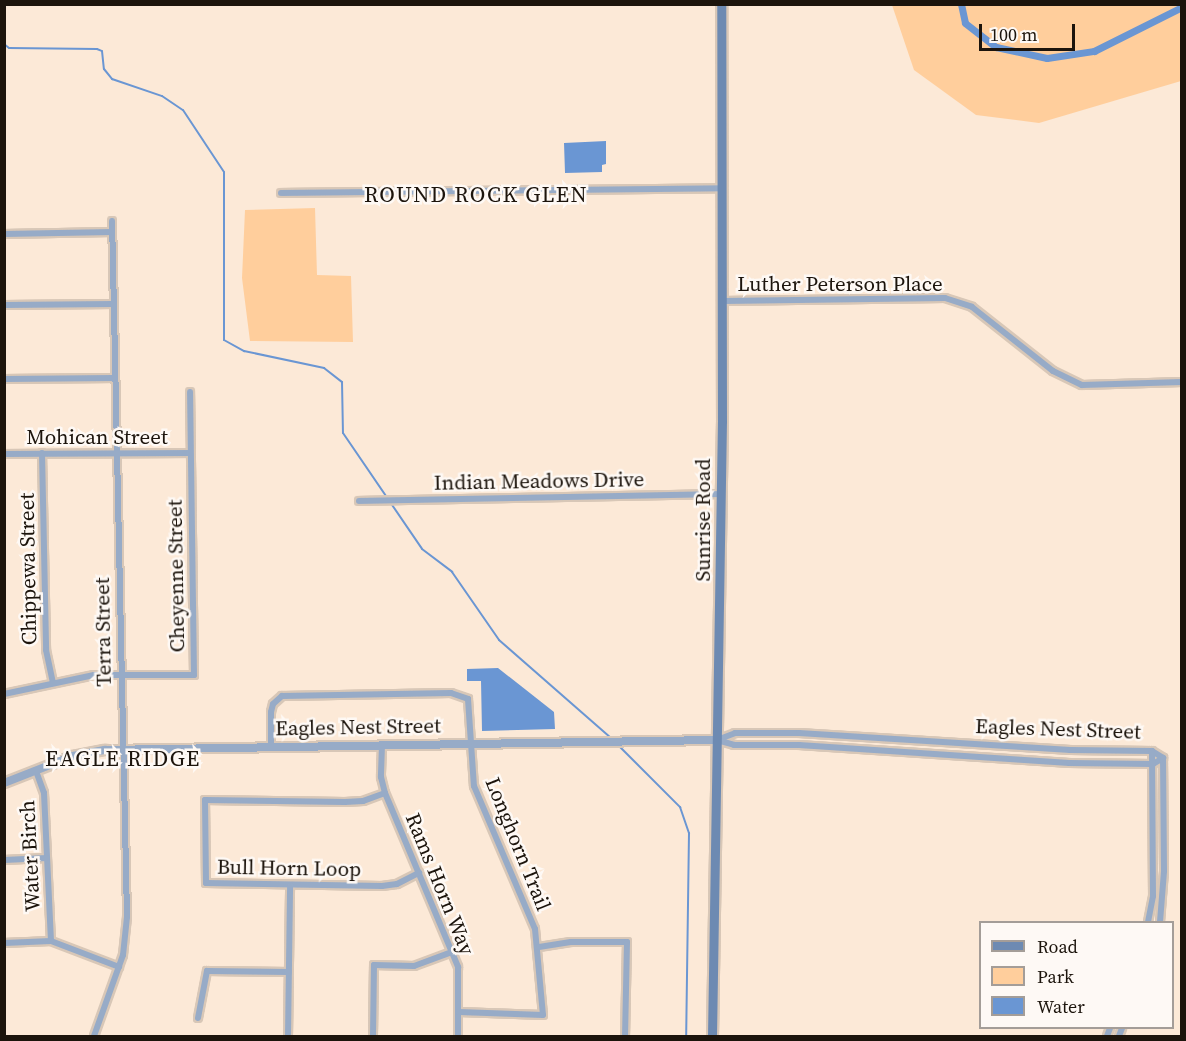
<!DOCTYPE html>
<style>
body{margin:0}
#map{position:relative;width:1186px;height:1041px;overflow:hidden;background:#fce9d7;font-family:"Source Serif 4",serif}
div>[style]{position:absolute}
.green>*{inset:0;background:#ffce9c}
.water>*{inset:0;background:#6a96d3}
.stream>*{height:2px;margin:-1px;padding:0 1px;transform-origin:1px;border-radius:1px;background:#6a96d3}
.canal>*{height:7px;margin:-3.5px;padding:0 3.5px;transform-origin:3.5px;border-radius:3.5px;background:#6a96d3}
.roads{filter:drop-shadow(2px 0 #d8c7b7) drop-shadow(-2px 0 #d8c7b7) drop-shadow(0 2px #d8c7b7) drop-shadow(0 -2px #d8c7b7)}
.minor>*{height:6px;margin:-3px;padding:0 3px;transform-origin:3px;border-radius:3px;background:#97abc7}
.tertiary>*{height:8px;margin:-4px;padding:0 4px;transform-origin:4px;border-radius:4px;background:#97abc7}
.secondary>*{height:9px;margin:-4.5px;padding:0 4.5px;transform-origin:4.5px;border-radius:4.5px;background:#6d8ab2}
span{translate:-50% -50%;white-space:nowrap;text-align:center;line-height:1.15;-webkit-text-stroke:5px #fef9f5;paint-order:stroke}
.street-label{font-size:21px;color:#1c140c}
.neighbourhood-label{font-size:22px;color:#1c140c;letter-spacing:1.5px}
.frame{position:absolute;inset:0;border:6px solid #1c140c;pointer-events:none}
.legend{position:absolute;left:979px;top:921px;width:195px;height:108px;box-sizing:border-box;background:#fef9f5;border:2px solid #a49d98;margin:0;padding:8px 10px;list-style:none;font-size:18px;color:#1c140c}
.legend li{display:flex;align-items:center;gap:12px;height:30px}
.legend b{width:30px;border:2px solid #a49d98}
.scale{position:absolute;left:979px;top:24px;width:96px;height:27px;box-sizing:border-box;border:3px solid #1c140c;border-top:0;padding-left:8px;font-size:18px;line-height:21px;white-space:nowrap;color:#1c140c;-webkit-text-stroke:4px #fef9f5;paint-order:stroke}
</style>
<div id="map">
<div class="green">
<i style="clip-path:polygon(892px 5px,1181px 5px,1181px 81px,1039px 123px,976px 115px,914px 70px)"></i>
<i style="clip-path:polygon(315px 208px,317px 275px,351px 276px,353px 342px,250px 341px,242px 278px,245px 210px)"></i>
</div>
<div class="water">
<i style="clip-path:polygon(606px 141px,606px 164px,602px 165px,602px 172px,565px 173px,564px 143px)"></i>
<i style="clip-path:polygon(498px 668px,554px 712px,555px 729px,482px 731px,481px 681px,467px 681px,467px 669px)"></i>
</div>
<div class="stream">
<i style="left:4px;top:44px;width:6px;rotate:39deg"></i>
<i style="left:9px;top:48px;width:88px;rotate:0.7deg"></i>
<i style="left:97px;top:49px;width:5px;rotate:22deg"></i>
<i style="left:102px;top:51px;width:18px;rotate:84deg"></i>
<i style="left:104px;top:69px;width:13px;rotate:51deg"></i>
<i style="left:112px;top:79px;width:53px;rotate:18.8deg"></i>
<i style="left:162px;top:96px;width:25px;rotate:34deg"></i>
<i style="left:183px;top:110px;width:74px;rotate:56.5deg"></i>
<i style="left:224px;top:172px;width:168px;rotate:90deg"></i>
<i style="left:224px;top:340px;width:23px;rotate:29deg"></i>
<i style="left:244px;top:351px;width:82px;rotate:12deg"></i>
<i style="left:324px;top:368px;width:23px;rotate:38deg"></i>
<i style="left:342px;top:382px;width:51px;rotate:88.9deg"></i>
<i style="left:343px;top:433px;width:140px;rotate:55.7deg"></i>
<i style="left:422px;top:549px;width:38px;rotate:37deg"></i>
<i style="left:452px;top:572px;width:83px;rotate:55.3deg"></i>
<i style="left:499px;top:640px;width:150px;rotate:41.2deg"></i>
<i style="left:616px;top:743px;width:91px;rotate:45deg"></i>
<i style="left:680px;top:807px;width:28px;rotate:71deg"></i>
<i style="left:689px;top:833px;width:203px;rotate:90.8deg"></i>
</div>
<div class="canal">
<i style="left:961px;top:4px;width:19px;rotate:78deg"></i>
<i style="left:965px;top:23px;width:39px;rotate:38deg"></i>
<i style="left:996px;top:47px;width:52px;rotate:12.2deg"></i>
<i style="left:1047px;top:58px;width:48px;rotate:-8.5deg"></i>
<i style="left:1094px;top:51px;width:98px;rotate:-26.6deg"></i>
</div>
<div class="roads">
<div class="minor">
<i style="left:281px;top:193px;width:442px;rotate:-0.6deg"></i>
<i style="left:4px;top:234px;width:108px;rotate:-1.1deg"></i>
<i style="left:723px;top:301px;width:222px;rotate:-0.8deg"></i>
<i style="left:945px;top:298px;width:28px;rotate:18deg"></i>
<i style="left:972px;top:307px;width:103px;rotate:38.3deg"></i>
<i style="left:1053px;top:371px;width:32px;rotate:26deg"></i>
<i style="left:1082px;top:385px;width:100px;rotate:-1.7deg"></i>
<i style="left:4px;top:305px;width:110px;rotate:-0.5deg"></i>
<i style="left:4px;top:379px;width:111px;rotate:-0.5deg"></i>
<i style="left:42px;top:453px;width:197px;rotate:88.8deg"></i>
<i style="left:46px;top:650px;width:33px;rotate:78deg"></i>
<i style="left:4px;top:454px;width:186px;rotate:-0.3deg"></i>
<i style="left:359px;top:501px;width:361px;rotate:-1.1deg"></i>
<i style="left:4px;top:694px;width:92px;rotate:-11.9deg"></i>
<i style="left:94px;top:675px;width:100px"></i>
<i style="left:194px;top:675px;width:283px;rotate:-90.8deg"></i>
<i style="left:717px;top:740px;width:19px;rotate:-21deg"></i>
<i style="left:735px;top:733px;width:64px"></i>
<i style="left:799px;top:733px;width:272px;rotate:3.6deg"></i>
<i style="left:1070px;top:750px;width:82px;rotate:0.7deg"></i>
<i style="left:1152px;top:751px;width:13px;rotate:32deg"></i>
<i style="left:717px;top:740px;width:18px;rotate:16deg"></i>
<i style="left:734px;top:745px;width:65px"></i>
<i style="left:799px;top:745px;width:271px;rotate:3.8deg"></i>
<i style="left:1069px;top:763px;width:84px;rotate:0.7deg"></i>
<i style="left:1153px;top:764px;width:12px;rotate:-31deg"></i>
<i style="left:382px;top:745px;width:32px;rotate:92deg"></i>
<i style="left:381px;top:777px;width:16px;rotate:76deg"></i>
<i style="left:385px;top:793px;width:189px;rotate:67.2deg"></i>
<i style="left:458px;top:967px;width:69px;rotate:90deg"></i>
<i style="left:271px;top:746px;width:34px;rotate:-90deg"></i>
<i style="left:271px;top:712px;width:8px;rotate:-76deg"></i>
<i style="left:273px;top:704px;width:12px;rotate:-42deg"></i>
<i style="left:282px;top:696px;width:169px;rotate:-1deg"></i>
<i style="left:451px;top:693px;width:18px;rotate:19deg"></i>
<i style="left:468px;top:699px;width:87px;rotate:86.1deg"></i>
<i style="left:474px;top:786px;width:155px;rotate:66.9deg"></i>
<i style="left:535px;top:929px;width:86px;rotate:84.7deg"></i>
<i style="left:543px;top:1015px;width:84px;rotate:-178deg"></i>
<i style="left:36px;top:771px;width:23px;rotate:70deg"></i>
<i style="left:44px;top:793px;width:148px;rotate:87.3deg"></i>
<i style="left:385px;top:793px;width:23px;rotate:160deg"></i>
<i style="left:363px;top:801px;width:18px;rotate:177deg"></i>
<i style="left:345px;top:802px;width:140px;rotate:-179.2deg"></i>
<i style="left:205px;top:800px;width:83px;rotate:89.3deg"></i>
<i style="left:206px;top:883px;width:176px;rotate:1deg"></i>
<i style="left:382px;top:886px;width:15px;rotate:-8deg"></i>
<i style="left:397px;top:884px;width:25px;rotate:-27deg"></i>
<i style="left:4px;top:860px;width:43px;rotate:-2.7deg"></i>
<i style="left:1148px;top:922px;width:26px;rotate:-79deg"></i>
<i style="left:1153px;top:896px;width:145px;rotate:-90.4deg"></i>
<i style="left:1160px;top:922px;width:51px;rotate:-85.5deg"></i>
<i style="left:1164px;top:871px;width:113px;rotate:-90.5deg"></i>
<i style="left:4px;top:943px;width:47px;rotate:-2.4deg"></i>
<i style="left:51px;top:941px;width:73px;rotate:20.9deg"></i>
<i style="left:539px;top:947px;width:32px;rotate:-9deg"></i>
<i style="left:571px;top:942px;width:56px"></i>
<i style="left:627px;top:942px;width:94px;rotate:91.2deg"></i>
<i style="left:198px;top:1018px;width:48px;rotate:-79.2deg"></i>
<i style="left:207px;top:971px;width:82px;rotate:0.7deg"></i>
<i style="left:94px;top:1036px;width:86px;rotate:-70.3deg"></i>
<i style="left:123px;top:955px;width:38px;rotate:-84deg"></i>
<i style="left:127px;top:917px;width:696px;rotate:-91.23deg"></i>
<i style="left:288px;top:1036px;width:150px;rotate:-89.2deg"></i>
<i style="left:373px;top:1036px;width:71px;rotate:-89.2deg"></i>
<i style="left:374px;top:965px;width:40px;rotate:1.4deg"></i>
<i style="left:414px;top:966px;width:40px;rotate:-20.2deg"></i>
<i style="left:1107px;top:1036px;width:9px;rotate:-69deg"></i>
<i style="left:1119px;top:1036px;width:9px;rotate:-69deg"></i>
</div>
<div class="tertiary">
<i style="left:4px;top:783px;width:74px;rotate:-21.4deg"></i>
<i style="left:73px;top:756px;width:33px;rotate:-11deg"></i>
<i style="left:105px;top:750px;width:612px;rotate:-0.94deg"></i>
</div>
<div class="secondary">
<i style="left:712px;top:1036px;width:615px;rotate:-89.07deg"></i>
<i style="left:722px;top:421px;width:417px;rotate:-90.1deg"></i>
</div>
</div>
<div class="street-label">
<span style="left:840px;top:284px">Luther Peterson Place</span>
<span style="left:97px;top:437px">Mohican Street</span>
<span style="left:539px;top:481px;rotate:-1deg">Indian Meadows Drive</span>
<span style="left:703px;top:520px;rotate:-90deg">Sunrise Road</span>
<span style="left:28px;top:569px;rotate:-91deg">Chippewa Street</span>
<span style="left:176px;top:576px;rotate:-91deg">Cheyenne Street</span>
<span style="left:103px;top:632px;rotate:-91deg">Terra Street</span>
<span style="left:358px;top:727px;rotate:-1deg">Eagles Nest Street</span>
<span style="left:1058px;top:729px;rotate:2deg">Eagles Nest Street</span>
<span style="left:518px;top:844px;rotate:68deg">Longhorn Trail</span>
<span style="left:30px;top:856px;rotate:-93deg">Water Birch</span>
<span style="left:289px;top:868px;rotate:1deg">Bull Horn Loop</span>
<span style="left:440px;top:884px;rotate:68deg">Rams Horn Way</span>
</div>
<div class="neighbourhood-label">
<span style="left:476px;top:195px">ROUND ROCK GLEN</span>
<span style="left:123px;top:759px">EAGLE RIDGE</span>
</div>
<div class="frame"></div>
<ul class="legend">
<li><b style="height:8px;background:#6d8ab2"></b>Road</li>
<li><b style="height:16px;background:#ffce9c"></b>Park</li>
<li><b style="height:16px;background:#6a96d3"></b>Water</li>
</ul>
<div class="scale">100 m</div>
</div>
